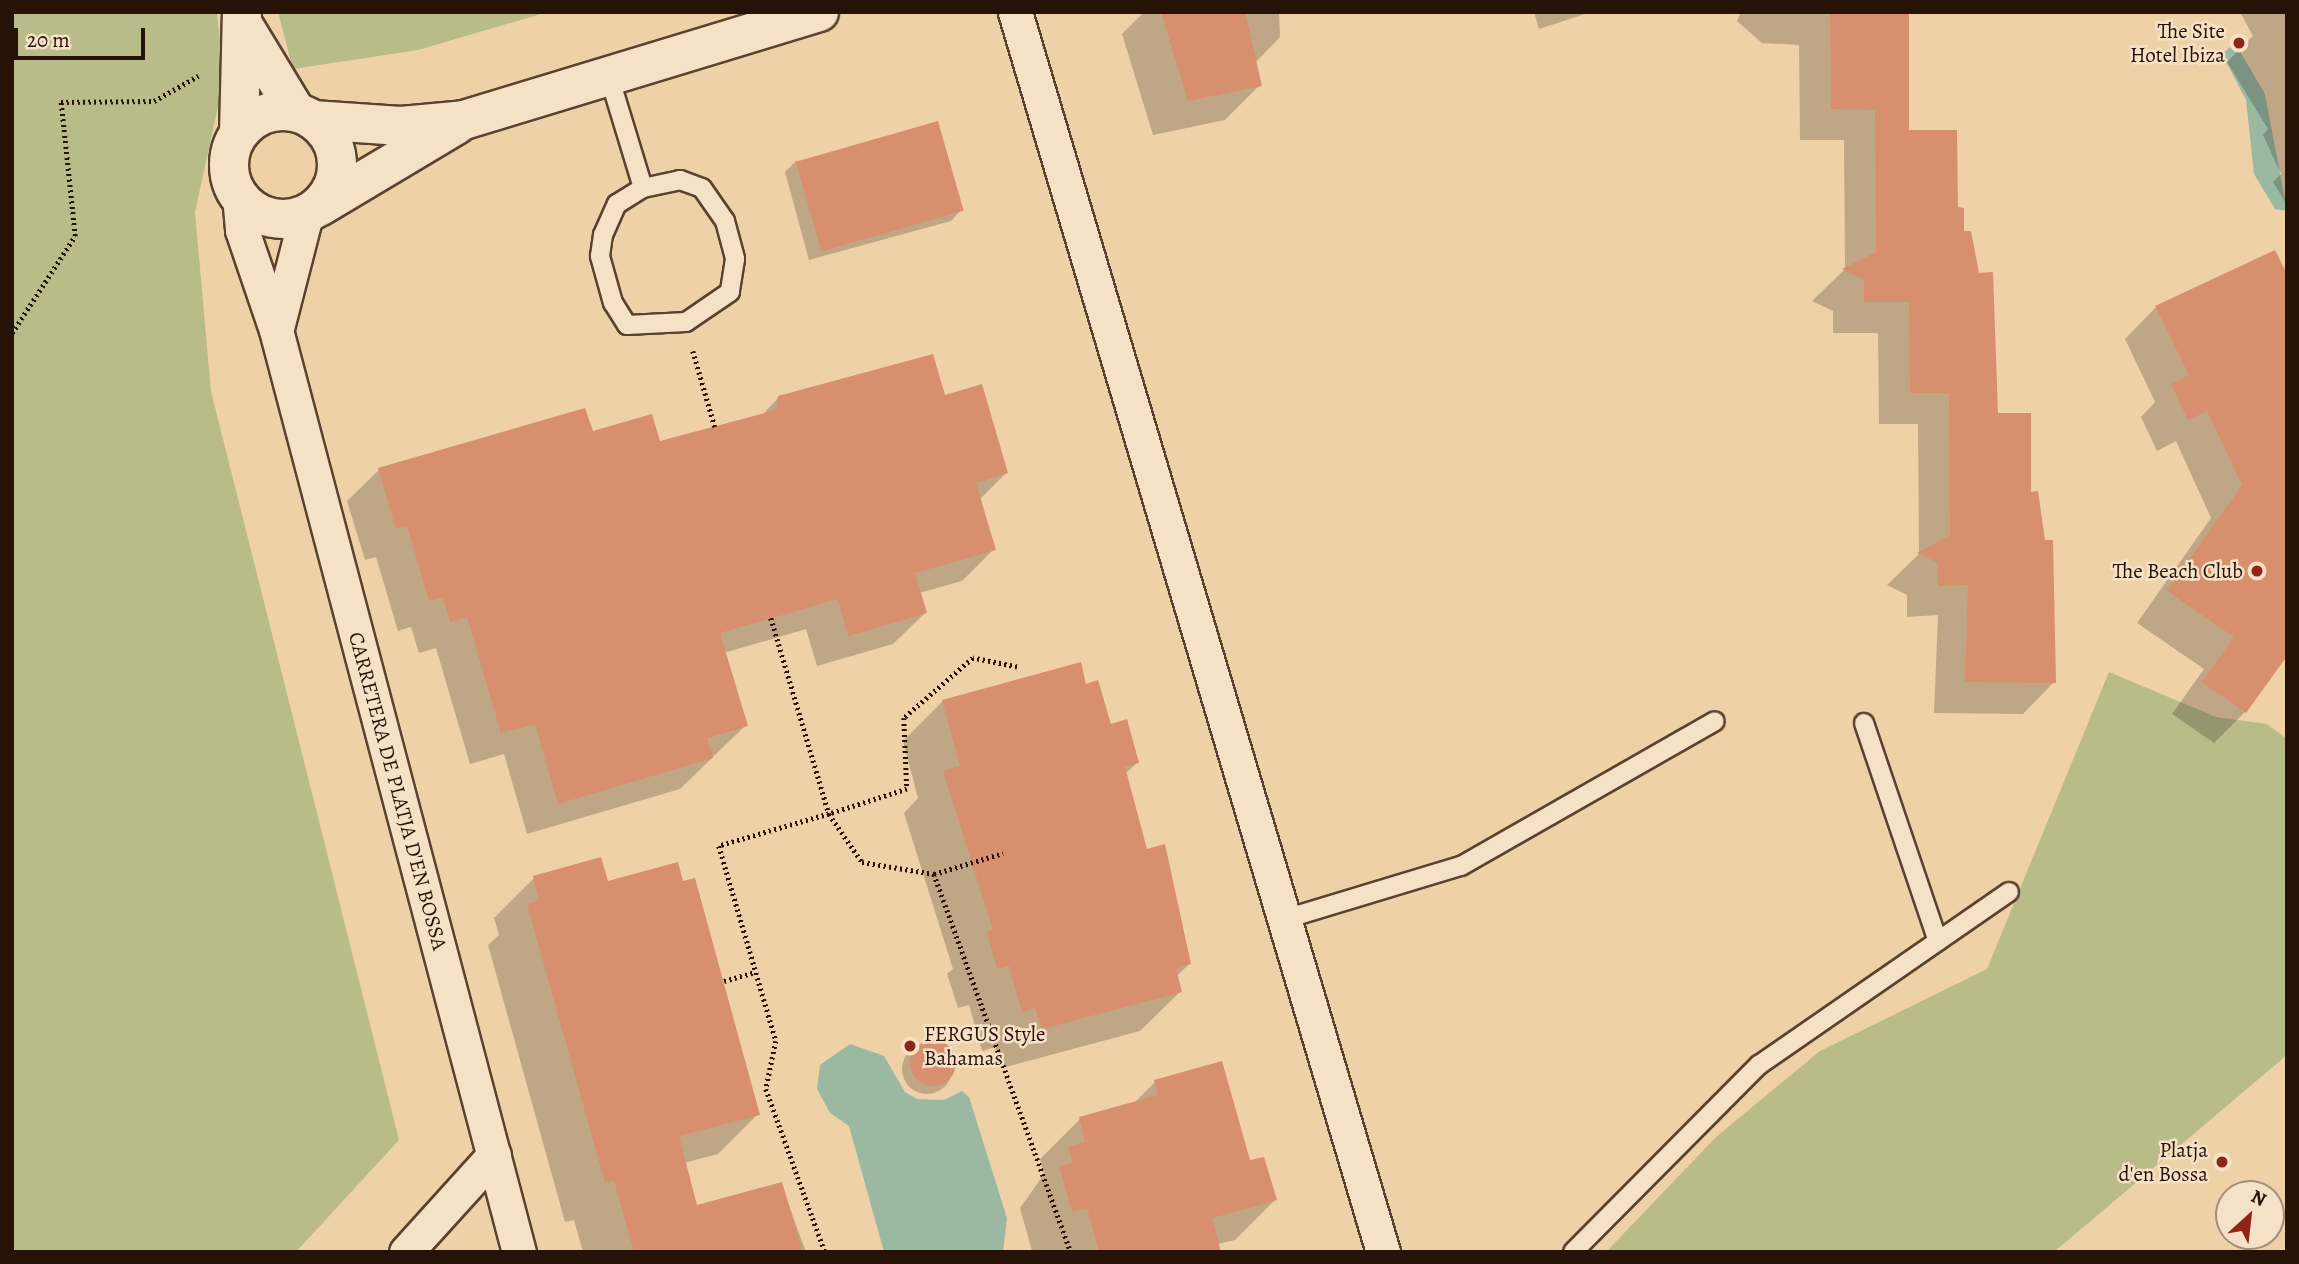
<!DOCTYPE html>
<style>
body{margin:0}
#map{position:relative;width:2299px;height:1264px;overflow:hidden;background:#efd1a8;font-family:Alegreya,serif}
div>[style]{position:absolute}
.green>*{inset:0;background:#b9bc88}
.water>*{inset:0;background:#9bb8a3}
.shadow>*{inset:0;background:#0003}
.round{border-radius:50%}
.building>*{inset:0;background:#d78f6d;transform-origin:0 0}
.path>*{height:4.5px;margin-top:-2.25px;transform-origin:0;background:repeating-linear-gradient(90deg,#271207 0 2px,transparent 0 5.5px)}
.roads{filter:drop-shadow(2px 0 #59422f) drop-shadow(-2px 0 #59422f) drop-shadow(0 2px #59422f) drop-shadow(0 -2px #59422f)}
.lane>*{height:18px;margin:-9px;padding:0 9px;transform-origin:9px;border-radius:9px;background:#f5e1c6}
.street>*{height:33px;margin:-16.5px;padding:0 16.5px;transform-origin:16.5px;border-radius:16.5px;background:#f5e1c6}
.secondary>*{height:38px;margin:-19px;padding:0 19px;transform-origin:19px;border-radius:19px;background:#f5e1c6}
.secondary>.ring{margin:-19px;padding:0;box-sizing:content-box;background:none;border:38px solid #f5e1c6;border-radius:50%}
.dots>*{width:19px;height:19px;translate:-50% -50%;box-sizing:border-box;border:4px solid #f5e1c6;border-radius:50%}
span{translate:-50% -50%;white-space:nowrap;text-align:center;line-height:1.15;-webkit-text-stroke:5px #f5e1c6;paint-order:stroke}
.poi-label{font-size:21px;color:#271207}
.right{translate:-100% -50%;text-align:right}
.left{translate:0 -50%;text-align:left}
.street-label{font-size:21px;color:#271207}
.frame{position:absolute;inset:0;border:14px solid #271207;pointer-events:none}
.north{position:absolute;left:2215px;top:1180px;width:70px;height:70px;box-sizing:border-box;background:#f5e1c6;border:2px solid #a38e7a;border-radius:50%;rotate:27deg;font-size:19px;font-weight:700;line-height:28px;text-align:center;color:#271207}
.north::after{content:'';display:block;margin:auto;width:24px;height:32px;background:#8f2418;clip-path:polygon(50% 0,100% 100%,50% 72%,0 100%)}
.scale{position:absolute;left:14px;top:28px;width:131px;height:32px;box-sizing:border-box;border:4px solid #271207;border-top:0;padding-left:9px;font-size:21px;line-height:24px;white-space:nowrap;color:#271207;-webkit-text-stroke:5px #f5e1c6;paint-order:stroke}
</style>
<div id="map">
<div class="green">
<i style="clip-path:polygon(12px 12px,217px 12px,224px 79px,195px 212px,211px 391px,399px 1140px,296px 1252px,12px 1252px)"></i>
<i style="clip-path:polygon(278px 12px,548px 12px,418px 50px,293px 69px)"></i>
<i style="clip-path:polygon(2109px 672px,2216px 717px,2267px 724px,2287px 739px,2287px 1055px,2054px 1252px,1606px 1252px,1716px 1137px,1820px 1051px,1987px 969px)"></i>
</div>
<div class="water">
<i style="clip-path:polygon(2235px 43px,2265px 94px,2287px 211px,2275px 209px,2254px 174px,2246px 100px,2222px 54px)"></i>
<i style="clip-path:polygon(850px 1044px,884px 1056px,905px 1092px,917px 1099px,944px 1100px,962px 1091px,969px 1097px,1007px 1218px,1003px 1252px,884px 1252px,849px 1126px,830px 1113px,817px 1089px,820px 1065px)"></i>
</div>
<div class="shadow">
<i style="clip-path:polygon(1144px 12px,1279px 12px,1280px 37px,1255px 63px,1260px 85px,1225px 120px,1153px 135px,1122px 34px)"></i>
<i style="clip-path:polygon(1534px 12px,1591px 12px,1539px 29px)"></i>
<i style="clip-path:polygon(1741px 12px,1908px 12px,1908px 132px,1956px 209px,1997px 415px,2029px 494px,2054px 682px,2023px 714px,1934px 713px,1938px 615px,1907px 617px,1907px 595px,1887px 585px,1919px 554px,1918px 424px,1879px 424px,1878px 333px,1833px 333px,1833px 311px,1812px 301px,1845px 269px,1844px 140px,1800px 140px,1799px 45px,1762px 43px,1737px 21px)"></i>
<i style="clip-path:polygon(2240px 12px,2287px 12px,2287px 205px,2273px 182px,2281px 174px,2263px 135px,2268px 129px,2227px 62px,2253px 36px)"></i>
<i style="clip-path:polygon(796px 161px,961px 210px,951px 221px,809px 260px,785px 172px)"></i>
<i style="clip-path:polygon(2274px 252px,2245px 712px,2214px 743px,2172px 714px,2204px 669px,2137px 623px,2211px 518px,2176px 441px,2157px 451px,2141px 417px,2155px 402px,2125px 339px,2156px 307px)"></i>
<i style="clip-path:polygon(932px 356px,944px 397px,1006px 473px,979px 500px,994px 549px,962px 581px,919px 593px,925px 613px,893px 644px,817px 666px,806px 629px,724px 653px,746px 725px,680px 789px,527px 834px,504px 754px,470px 764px,436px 648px,419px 653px,411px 627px,398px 631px,376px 557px,365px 560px,347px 501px,379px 470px,591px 434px,659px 444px,761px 416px,778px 398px)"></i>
<i style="clip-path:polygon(1085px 686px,1137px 763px,1125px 774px,1146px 851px,1189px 964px,1176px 977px,1181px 991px,1140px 1031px,1002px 1068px,995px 1047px,982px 1051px,969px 1005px,958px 1008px,947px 974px,953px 969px,904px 813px,918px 798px,903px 741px,943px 701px)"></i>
<i style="clip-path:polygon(534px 878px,606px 884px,758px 1114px,718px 1154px,684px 1163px,696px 1208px,781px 1184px,806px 1252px,583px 1252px,574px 1220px,565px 1222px,488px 945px,499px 935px,494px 918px)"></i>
<i class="round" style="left:902px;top:1044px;width:50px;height:50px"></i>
<i style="clip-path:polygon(1155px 1082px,1249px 1162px,1275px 1200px,1235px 1240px,1218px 1244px,1220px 1252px,1032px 1251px,1020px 1208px,1044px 1174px,1040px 1159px,1080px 1119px,1133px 1104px)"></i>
</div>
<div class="building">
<i style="clip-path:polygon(1161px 12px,1245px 12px,1262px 86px,1188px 101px)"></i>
<i style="clip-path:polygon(1830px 12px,1909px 12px,1909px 130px,1957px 130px,1958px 207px,1964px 208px,1964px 231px,1971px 231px,1979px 273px,1993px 272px,1998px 413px,2031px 413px,2031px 492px,2038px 491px,2045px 540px,2053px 540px,2056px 683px,1965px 682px,1968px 585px,1938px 586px,1938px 563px,1917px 553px,1950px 535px,1949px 393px,1910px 393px,1909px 302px,1864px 302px,1864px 280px,1842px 269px,1876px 252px,1875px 110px,1831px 109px)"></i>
<i style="left:938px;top:121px;width:93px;height:148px;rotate:74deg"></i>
<i style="clip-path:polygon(2275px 250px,2287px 274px,2287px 656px,2246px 713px,2202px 682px,2234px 637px,2167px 591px,2242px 485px,2207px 411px,2188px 420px,2171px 384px,2189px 375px,2155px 306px)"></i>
<i style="clip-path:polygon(933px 354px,945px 395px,982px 384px,1008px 473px,976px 483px,996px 550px,915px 573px,927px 613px,848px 636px,838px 599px,720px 633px,748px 726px,707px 738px,713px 758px,558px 804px,535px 724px,501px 733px,467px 617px,450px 622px,443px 597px,429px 601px,407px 526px,396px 529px,378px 468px,585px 408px,593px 431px,652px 414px,660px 441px,776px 410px,778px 396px)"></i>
<i style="clip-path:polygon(1081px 662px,1086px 684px,1098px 680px,1111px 724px,1127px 719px,1139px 763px,1125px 767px,1147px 849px,1165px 844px,1191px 964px,1176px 969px,1182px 992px,1042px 1029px,1035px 1008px,1022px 1012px,1009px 966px,997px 969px,987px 932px,993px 930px,943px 771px,960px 766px,942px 700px)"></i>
<i style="clip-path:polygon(601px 857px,608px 881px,678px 862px,683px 881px,695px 878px,760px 1115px,679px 1136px,697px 1205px,782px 1182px,803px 1252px,634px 1252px,614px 1181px,605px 1183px,527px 904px,539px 900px,533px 876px)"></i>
<i class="round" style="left:910px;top:1040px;width:46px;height:46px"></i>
<i style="clip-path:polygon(1222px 1061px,1250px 1160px,1264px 1157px,1277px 1200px,1212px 1218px,1221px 1252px,1099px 1252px,1087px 1208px,1072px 1212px,1059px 1166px,1073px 1163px,1068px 1147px,1085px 1142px,1079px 1117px,1158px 1095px,1154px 1080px)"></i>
</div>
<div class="path">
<i style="left:12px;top:333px;width:116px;rotate:-57deg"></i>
<i style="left:75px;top:236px;width:135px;rotate:-96deg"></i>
<i style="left:61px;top:102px;width:93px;rotate:-0.6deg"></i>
<i style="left:154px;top:101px;width:51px;rotate:-29.6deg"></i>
<i style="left:693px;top:351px;width:79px;rotate:73.9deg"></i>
<i style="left:771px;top:618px;width:204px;rotate:73.5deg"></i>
<i style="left:829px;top:814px;width:115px;rotate:163.8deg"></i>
<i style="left:719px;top:846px;width:203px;rotate:73.7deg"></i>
<i style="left:776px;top:1041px;width:49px;rotate:101.8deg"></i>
<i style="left:766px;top:1089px;width:173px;rotate:70.1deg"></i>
<i style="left:1017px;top:667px;width:45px;rotate:-168.4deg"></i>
<i style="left:973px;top:658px;width:91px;rotate:139deg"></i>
<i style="left:904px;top:718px;width:71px;rotate:87.6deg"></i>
<i style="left:907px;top:789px;width:82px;rotate:162.2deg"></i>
<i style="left:829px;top:814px;width:58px;rotate:55.5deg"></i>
<i style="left:862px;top:862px;width:73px;rotate:9.5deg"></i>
<i style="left:934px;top:874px;width:402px;rotate:70.1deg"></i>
<i style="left:934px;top:874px;width:72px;rotate:-16.9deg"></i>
<i style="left:724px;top:981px;width:32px;rotate:-16deg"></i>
</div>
<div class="roads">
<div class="lane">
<i style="left:609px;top:76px;width:117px;rotate:73.1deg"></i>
<i style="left:680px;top:180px;width:23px;rotate:20deg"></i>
<i style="left:702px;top:188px;width:40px;rotate:55.1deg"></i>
<i style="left:725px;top:221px;width:39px;rotate:75deg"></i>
<i style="left:735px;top:259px;width:33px;rotate:99deg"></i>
<i style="left:730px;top:292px;width:53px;rotate:145.7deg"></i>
<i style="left:686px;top:322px;width:59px;rotate:177.1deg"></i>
<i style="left:627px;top:325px;width:26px;rotate:-122deg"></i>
<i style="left:613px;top:303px;width:49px;rotate:-105.5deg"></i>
<i style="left:600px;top:256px;width:21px;rotate:-82deg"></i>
<i style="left:603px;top:235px;width:34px;rotate:-66deg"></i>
<i style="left:617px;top:204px;width:31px;rotate:-32deg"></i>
<i style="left:643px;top:188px;width:38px;rotate:-12deg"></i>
<i style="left:1864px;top:723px;width:230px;rotate:71.3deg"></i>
<i style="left:1285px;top:919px;width:184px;rotate:-16.8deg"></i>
<i style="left:1461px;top:866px;width:292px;rotate:-29.7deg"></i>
<i style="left:1573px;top:1252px;width:264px;rotate:-45.2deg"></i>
<i style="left:1759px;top:1065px;width:304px;rotate:-34.7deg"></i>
</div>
<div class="street">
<i style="left:1015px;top:12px;width:1293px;rotate:73.47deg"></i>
<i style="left:239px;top:195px;width:35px;rotate:85deg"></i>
<i style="left:242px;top:230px;width:106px;rotate:71.2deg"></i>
<i style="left:276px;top:330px;width:953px;rotate:75.24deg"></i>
<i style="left:277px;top:328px;width:117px;rotate:-75.6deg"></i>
<i style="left:406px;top:1252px;width:131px;rotate:-47.8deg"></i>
</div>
<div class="secondary">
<i style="left:244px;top:26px;width:100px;rotate:58.8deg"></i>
<i class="ring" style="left:229px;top:111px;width:70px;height:70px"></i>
<i style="left:313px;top:120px;width:88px;rotate:3.9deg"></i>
<i style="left:401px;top:126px;width:63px;rotate:-5.4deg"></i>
<i style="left:464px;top:120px;width:371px;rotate:-16.9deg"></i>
<i style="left:239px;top:133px;width:121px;rotate:-88.6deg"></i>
<i style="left:319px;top:207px;width:160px;rotate:-30.9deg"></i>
</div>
</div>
<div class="dots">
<i style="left:2239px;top:43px;background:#8f2418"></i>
<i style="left:2257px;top:571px;background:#8f2418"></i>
<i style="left:910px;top:1046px;background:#8f2418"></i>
<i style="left:2222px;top:1162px;background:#8f2418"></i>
</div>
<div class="poi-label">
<span class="right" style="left:2225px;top:43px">The Site<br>Hotel Ibiza</span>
<span class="right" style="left:2243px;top:571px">The Beach Club</span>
<span class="left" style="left:924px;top:1046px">FERGUS Style<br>Bahamas</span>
<span class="right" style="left:2208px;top:1162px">Platja<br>d'en Bossa</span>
</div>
<div class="street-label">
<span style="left:398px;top:791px;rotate:75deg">CARRETERA DE PLATJA D'EN BOSSA</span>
</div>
<div class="frame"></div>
<div class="north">N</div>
<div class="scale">20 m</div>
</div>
